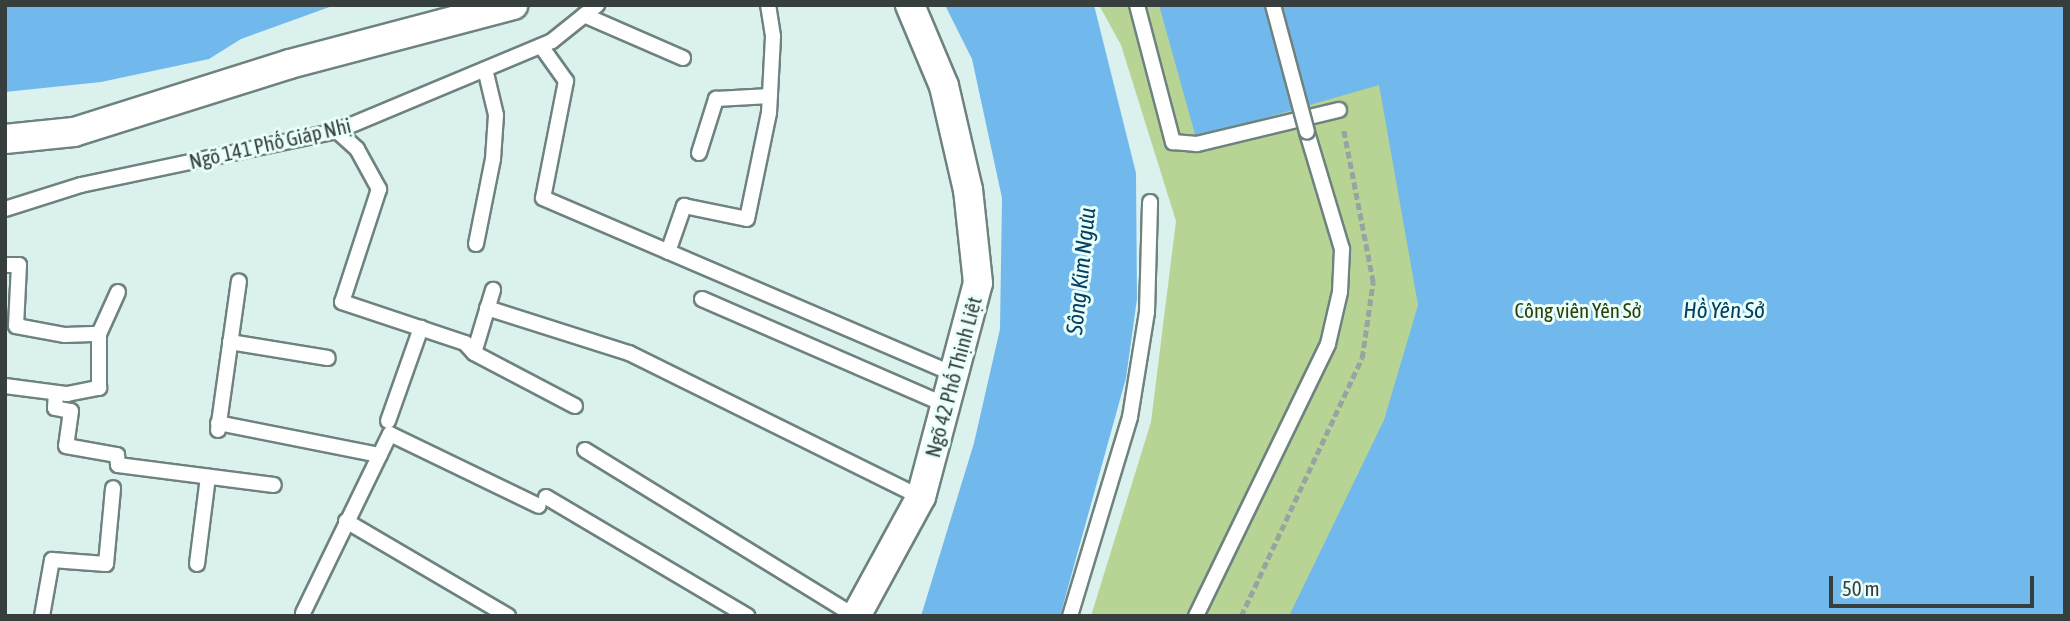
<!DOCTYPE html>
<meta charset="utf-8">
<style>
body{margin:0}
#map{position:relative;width:2070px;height:621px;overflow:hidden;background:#dbf1ee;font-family:"Asap Condensed",sans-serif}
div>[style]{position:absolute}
.green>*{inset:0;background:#b8d494}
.water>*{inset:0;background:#71b9ed}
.path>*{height:4.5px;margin-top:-2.25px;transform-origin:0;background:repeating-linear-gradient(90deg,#94a5a2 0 7px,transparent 0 10.5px)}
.roads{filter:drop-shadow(2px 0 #6e827f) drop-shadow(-2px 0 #6e827f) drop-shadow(0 2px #6e827f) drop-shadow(0 -2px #6e827f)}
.service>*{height:14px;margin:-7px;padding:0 7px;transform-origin:7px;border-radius:7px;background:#fff}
.minor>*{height:28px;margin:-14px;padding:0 14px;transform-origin:14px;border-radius:14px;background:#fff}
.bridges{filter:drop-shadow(2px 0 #6e827f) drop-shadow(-2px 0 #6e827f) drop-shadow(0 2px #6e827f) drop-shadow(0 -2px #6e827f)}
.service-bridge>*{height:14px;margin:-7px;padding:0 7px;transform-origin:7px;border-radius:7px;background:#fff}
span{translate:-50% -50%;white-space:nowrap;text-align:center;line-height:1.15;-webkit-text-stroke:6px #e9fffb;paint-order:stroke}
.street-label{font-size:21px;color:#363f3e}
.park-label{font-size:21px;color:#2d4009}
.water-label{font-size:23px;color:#054062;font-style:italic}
.frame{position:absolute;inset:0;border:7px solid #363f3e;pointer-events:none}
.scale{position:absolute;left:1829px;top:576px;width:205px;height:32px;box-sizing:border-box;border:4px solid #363f3e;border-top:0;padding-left:9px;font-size:21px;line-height:24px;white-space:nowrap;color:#363f3e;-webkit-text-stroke:5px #e9fffb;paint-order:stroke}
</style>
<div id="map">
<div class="green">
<i style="clip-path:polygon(1099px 5px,2065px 5px,2065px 616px,1091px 616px,1151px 422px,1176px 221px,1121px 45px)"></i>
</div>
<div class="water">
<i style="clip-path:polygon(5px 5px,335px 5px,241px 39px,209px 59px,101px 82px,5px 92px)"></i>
<i style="clip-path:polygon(945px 5px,1094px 5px,1136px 173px,1137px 299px,1126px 378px,1060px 616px,921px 616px,974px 443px,1000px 329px,1002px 198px,972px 59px)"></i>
<i style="clip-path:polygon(1159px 5px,2065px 5px,2065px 616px,1289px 616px,1384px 420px,1418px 305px,1379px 85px,1196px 138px)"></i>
</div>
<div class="path">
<i style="left:1241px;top:616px;width:285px;rotate:-64.9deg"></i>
<i style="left:1362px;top:358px;width:77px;rotate:-81.8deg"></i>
<i style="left:1373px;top:282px;width:157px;rotate:-101deg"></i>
</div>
<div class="roads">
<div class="service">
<i style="left:1137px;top:5px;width:142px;rotate:75.3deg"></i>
<i style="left:1173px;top:142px;width:24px;rotate:5deg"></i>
<i style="left:1197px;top:144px;width:146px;rotate:-13.5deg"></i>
<i style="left:584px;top:15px;width:108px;rotate:23.5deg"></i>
<i style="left:541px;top:46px;width:43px;rotate:54.5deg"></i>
<i style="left:566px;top:81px;width:119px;rotate:101.1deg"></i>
<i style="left:543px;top:198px;width:447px;rotate:23.2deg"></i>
<i style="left:337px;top:131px;width:27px;rotate:42deg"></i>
<i style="left:357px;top:149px;width:46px;rotate:61.2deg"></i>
<i style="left:379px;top:189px;width:119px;rotate:108.1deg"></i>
<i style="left:342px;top:302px;width:130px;rotate:18.4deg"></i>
<i style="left:465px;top:343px;width:13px;rotate:48deg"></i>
<i style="left:474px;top:353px;width:114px;rotate:27.7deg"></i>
<i style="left:699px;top:153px;width:57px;rotate:-72.5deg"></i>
<i style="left:716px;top:99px;width:54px;rotate:-3.2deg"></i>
<i style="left:5px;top:209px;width:80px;rotate:-17.5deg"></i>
<i style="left:81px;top:185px;width:262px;rotate:-11.9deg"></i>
<i style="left:337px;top:131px;width:233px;rotate:-22.7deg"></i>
<i style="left:552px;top:41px;width:58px;rotate:-38.7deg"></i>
<i style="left:476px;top:244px;width:87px;rotate:-78.7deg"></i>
<i style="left:493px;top:159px;width:44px;rotate:-86.1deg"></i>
<i style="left:496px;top:115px;width:47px;rotate:-103.4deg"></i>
<i style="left:668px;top:252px;width:49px;rotate:-70.8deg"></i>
<i style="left:684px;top:206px;width:64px;rotate:11.7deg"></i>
<i style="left:747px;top:219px;width:108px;rotate:-78.3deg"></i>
<i style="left:769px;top:113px;width:77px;rotate:-87deg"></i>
<i style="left:773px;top:36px;width:31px;rotate:-99deg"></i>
<i style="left:5px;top:265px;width:14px"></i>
<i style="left:19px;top:265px;width:61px;rotate:92.8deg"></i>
<i style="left:16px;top:326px;width:50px;rotate:10.4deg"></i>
<i style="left:65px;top:335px;width:34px;rotate:-2deg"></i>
<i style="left:702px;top:299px;width:266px;rotate:23.5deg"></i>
<i style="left:487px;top:308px;width:149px;rotate:17.6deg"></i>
<i style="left:629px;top:353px;width:326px;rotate:26.3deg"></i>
<i style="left:230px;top:342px;width:99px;rotate:9.3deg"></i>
<i style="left:474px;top:353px;width:66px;rotate:-73.2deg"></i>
<i style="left:5px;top:386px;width:63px;rotate:7.4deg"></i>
<i style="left:67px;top:394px;width:33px;rotate:-11deg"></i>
<i style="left:99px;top:388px;width:54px;rotate:-90deg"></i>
<i style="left:99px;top:334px;width:46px;rotate:-65.7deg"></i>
<i style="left:56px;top:393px;width:15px;rotate:94deg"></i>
<i style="left:55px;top:408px;width:16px;rotate:11deg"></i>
<i style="left:71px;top:411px;width:35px;rotate:98deg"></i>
<i style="left:66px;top:446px;width:52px;rotate:10deg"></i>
<i style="left:117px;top:455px;width:10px;rotate:84deg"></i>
<i style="left:118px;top:465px;width:157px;rotate:7.3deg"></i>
<i style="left:388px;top:421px;width:99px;rotate:-70.5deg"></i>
<i style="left:218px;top:423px;width:165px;rotate:11.2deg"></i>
<i style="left:218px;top:430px;width:150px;rotate:-82deg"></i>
<i style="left:585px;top:450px;width:317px;rotate:31.6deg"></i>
<i style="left:546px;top:497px;width:234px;rotate:30.6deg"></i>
<i style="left:346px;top:521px;width:188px;rotate:30.4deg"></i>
<i style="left:197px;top:564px;width:88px;rotate:-82.8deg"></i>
<i style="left:303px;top:613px;width:199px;rotate:-64.1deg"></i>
<i style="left:390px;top:434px;width:165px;rotate:25.8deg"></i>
<i style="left:42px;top:616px;width:57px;rotate:-79.9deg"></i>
<i style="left:52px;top:560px;width:54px;rotate:4.2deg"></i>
<i style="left:106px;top:564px;width:76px;rotate:-84.7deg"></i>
<i style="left:1070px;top:616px;width:208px;rotate:-73.2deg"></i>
<i style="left:1130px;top:417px;width:106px;rotate:-80.8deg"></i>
<i style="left:1147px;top:312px;width:110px;rotate:-88.4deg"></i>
<i style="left:1196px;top:616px;width:302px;rotate:-64.1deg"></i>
<i style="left:1328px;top:344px;width:53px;rotate:-77deg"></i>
<i style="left:1340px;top:292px;width:43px;rotate:-87.3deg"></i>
<i style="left:1342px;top:249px;width:122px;rotate:-106.7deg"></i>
</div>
<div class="minor">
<i style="left:5px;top:139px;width:69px;rotate:-5.8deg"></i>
<i style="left:74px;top:132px;width:226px;rotate:-17.5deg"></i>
<i style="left:290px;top:64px;width:231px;rotate:-14.8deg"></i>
<i style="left:856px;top:616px;width:136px;rotate:-61.4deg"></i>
<i style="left:921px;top:497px;width:221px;rotate:-75.1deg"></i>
<i style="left:978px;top:283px;width:94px;rotate:-96.1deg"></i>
<i style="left:968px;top:190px;width:107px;rotate:-103deg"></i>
<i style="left:944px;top:86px;width:88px;rotate:-112.8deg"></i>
</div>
</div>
<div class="bridges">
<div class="service-bridge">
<i style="left:1273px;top:5px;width:131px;rotate:75deg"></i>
</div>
</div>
<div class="street-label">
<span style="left:270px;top:143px;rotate:-13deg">Ngõ 141 Phố Giáp Nhị</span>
<span style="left:953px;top:377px;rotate:-75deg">Ngõ 42 Phố Thịnh Liệt</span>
</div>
<div class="park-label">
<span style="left:1578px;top:310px">Công viên Yên Sở</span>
</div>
<div class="water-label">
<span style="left:1081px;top:271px;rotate:-84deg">Sông Kim Ngưu</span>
<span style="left:1724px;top:310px">Hồ Yên Sở</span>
</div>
<div class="frame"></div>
<div class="scale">50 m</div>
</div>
